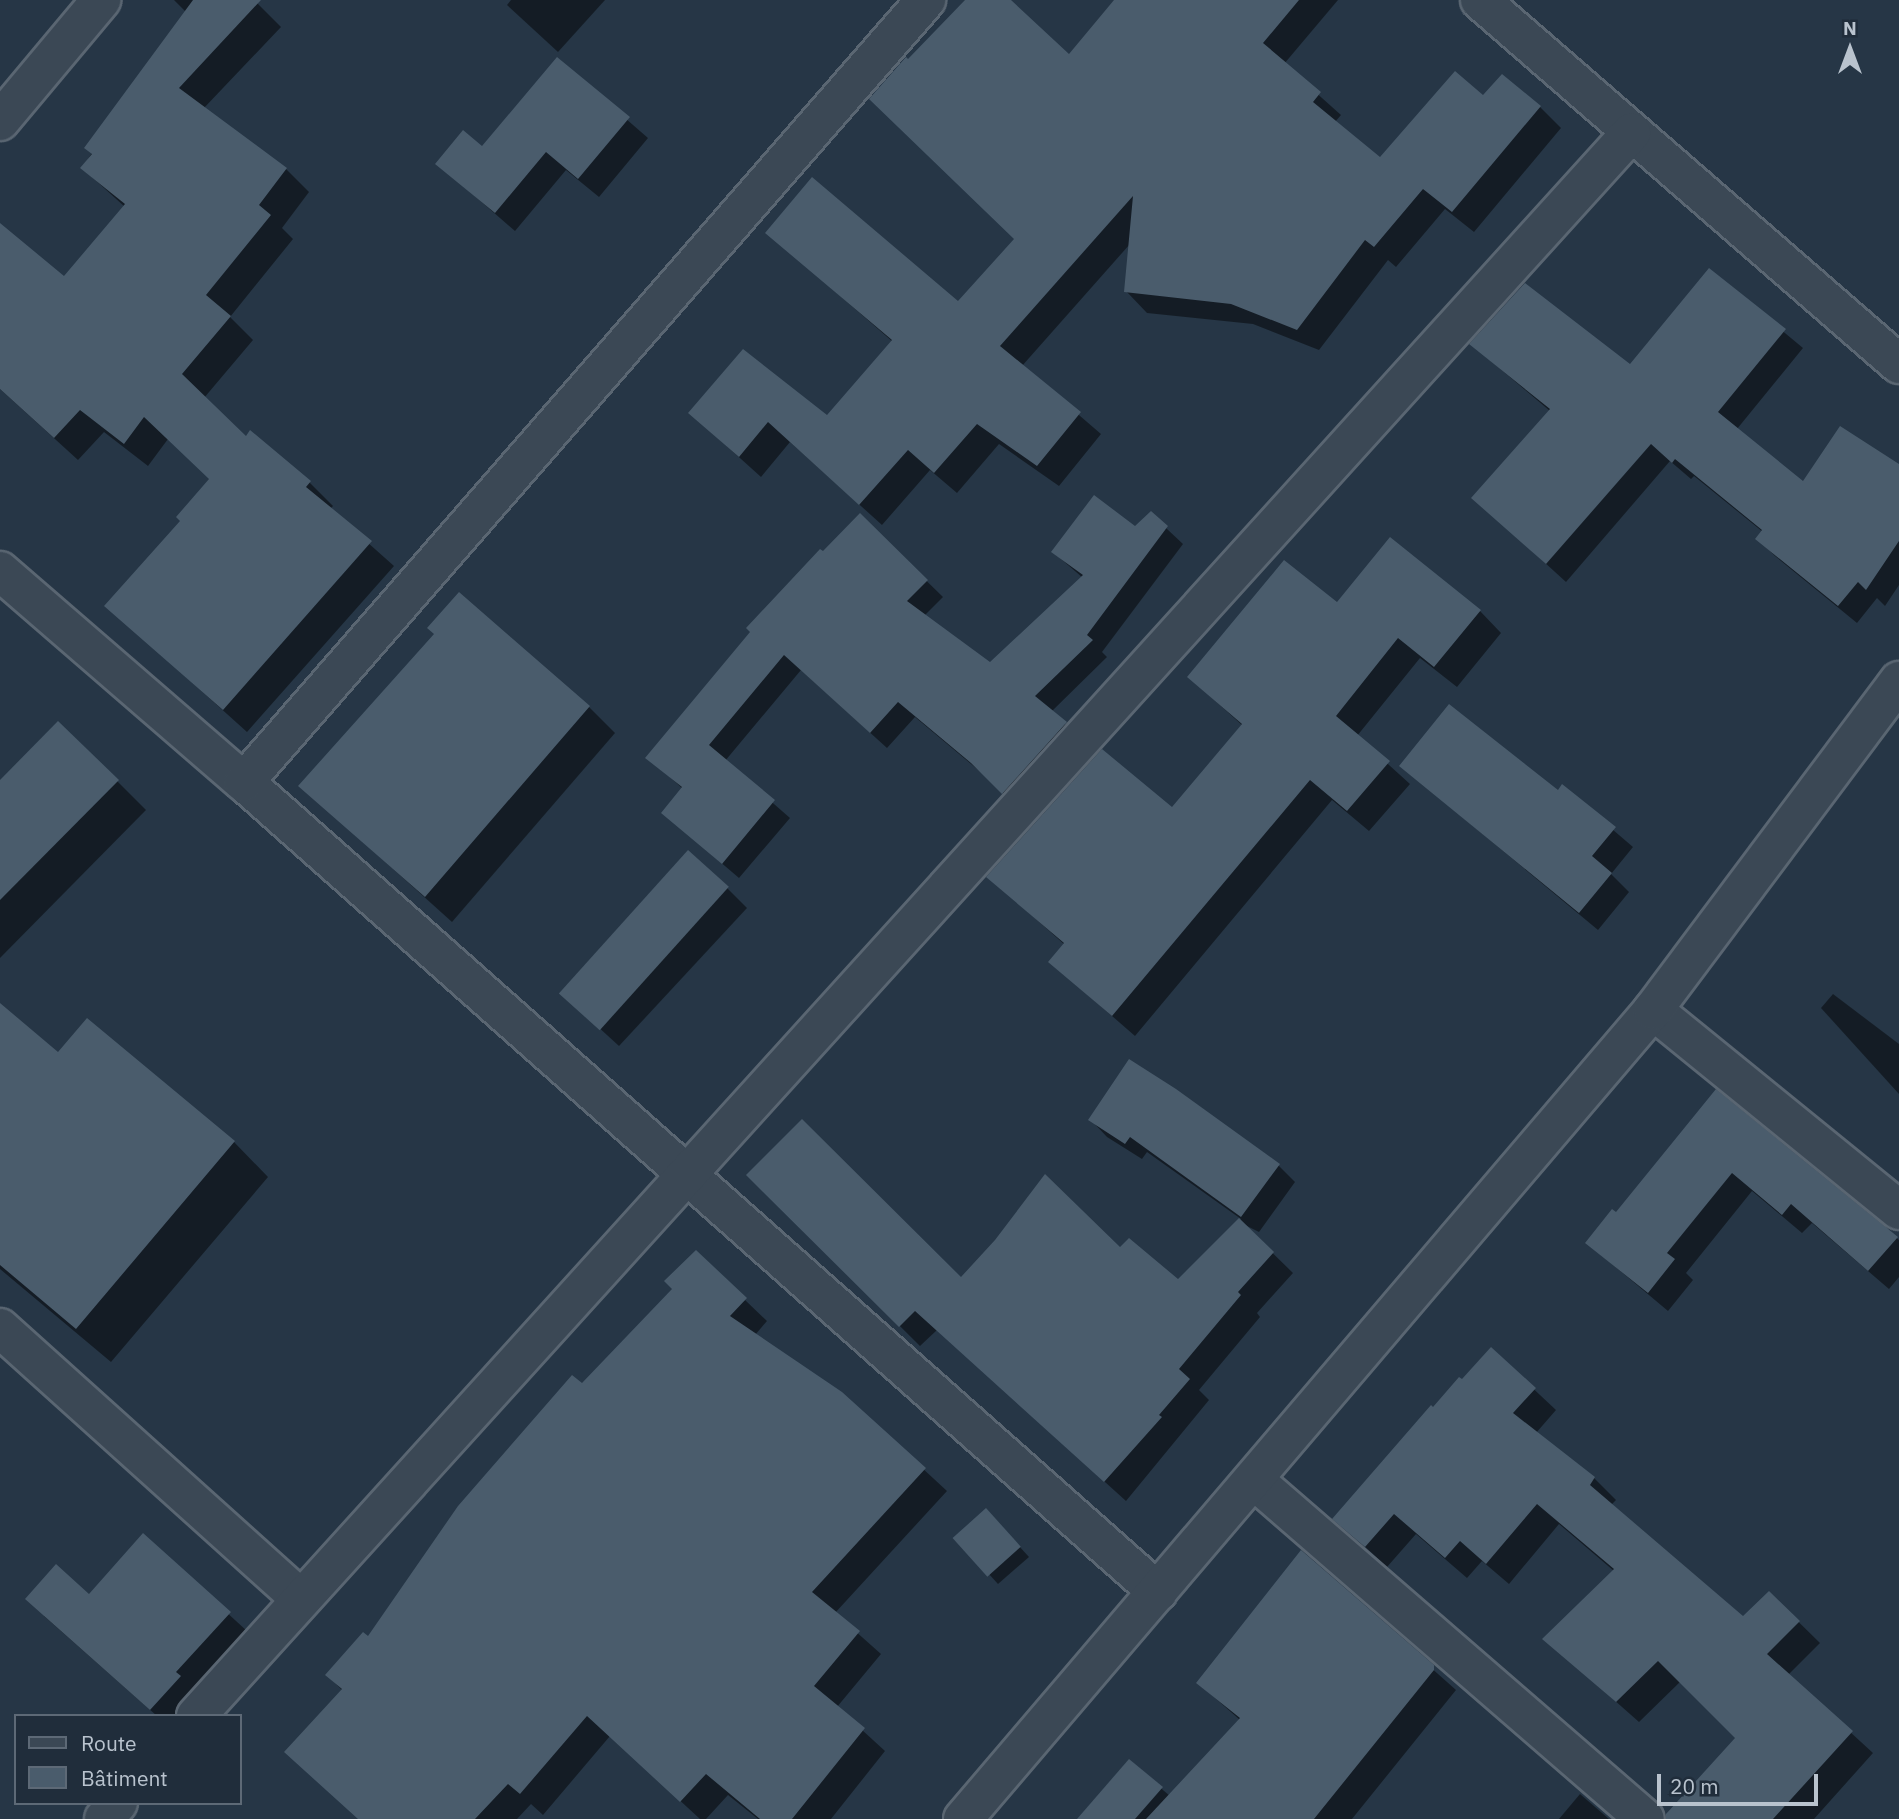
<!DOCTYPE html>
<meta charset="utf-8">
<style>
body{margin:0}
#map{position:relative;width:1899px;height:1819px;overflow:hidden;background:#263646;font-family:"IBM Plex Sans",sans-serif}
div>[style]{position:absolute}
.shadow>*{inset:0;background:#0007}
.building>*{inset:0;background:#4a5c6c;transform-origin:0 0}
.roads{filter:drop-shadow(2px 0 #5a6672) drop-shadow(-2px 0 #5a6672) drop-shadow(0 2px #5a6672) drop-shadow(0 -2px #5a6672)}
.minor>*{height:38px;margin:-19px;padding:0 19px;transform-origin:19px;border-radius:19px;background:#3b4855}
span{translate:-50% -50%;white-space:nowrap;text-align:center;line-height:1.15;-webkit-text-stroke:5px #202d3b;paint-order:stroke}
.legend{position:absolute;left:14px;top:1714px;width:228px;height:91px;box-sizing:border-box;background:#202d3b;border:2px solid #5d6976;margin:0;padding:9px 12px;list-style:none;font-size:21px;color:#b9c3ce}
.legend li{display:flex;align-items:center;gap:14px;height:35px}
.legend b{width:35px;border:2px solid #5d6976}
.north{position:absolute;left:1815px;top:14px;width:70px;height:70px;-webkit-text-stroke:5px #202d3b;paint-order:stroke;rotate:0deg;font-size:19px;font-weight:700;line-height:28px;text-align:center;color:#b9c3ce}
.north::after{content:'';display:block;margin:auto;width:24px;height:32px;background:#b9c3ce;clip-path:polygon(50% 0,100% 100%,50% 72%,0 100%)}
.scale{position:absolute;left:1657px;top:1774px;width:161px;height:32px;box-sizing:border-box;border:4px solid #b9c3ce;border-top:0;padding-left:9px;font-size:21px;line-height:24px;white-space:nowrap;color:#b9c3ce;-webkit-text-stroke:5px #202d3b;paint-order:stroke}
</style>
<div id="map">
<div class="shadow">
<i style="clip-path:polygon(174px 0,254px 0,281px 27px,204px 108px,286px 169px,309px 192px,282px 228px,293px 239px,230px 317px,253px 340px,204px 398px,246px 438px,250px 433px,310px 483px,333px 506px,330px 509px,394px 566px,247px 732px,107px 606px,182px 521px,211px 479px,168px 439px,148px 466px,104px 432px,78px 460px,0 389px,0 225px,65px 279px,125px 207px,82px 168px,186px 12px)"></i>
<i style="clip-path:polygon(511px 0,605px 0,558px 52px,507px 5px)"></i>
<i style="clip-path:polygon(967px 0,1009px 0,1069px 57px,1117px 0,1338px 0,1284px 64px,1341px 115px,1335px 122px,1380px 159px,1484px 98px,1540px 107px,1561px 128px,1474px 232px,1445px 209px,1396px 267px,1388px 260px,1319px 350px,1253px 324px,1147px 313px,1126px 291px,1130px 244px,1022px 366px,1101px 434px,1059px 486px,999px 444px,957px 493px,930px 470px,882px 525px,790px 442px,761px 477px,690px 413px,828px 418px,893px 342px,768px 233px,958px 304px,1016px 239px,908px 61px)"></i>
<i style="clip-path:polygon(557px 59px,648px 138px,599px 197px,566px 170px,515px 231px,438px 164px,482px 148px)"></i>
<i style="clip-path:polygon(1709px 270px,1803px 348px,1737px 429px,1804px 484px,1899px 467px,1899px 585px,1885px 606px,1877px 598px,1857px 623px,1775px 556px,1757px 538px,1763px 532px,1694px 476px,1691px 479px,1670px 461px,1566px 582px,1474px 498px,1550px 411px,1471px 344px,1631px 367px)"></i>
<i style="clip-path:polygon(1151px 514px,1183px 544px,1102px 652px,1107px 657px,1051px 712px,1082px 739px,1019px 809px,989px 779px,915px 717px,887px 748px,801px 670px,725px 761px,790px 818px,739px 878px,663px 813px,683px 789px,648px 757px,823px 553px,860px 516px,943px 597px,924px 616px,990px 665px,1083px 578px,1053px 552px,1135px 529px)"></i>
<i style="clip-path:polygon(1337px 604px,1480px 611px,1501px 633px,1457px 687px,1420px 658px,1357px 736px,1410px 784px,1369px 831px,1332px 800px,1135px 1036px,1050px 962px,1065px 945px,989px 877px,1172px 809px,1243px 726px,1189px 677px)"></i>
<i style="clip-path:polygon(589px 707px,615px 733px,452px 922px,301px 786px)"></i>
<i style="clip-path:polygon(1401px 766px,1558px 792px,1563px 787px,1633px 847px,1611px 874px,1629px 892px,1598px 930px)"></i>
<i style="clip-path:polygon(117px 781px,146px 810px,0 958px,0 783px)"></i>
<i style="clip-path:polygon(727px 888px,747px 908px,619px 1046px,561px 993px)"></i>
<i style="clip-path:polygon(1833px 994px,1899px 1044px,1899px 1094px,1821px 1008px)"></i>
<i style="clip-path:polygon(0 1005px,58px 1055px,234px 1142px,268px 1177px,111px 1362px,0 1269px)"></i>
<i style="clip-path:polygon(1716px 1092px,1899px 1240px,1899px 1277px,1889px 1289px,1812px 1223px,1802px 1233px,1752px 1191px,1686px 1273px,1693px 1280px,1668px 1311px,1587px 1243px,1616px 1215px)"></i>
<i style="clip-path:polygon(1091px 1120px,1279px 1166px,1295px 1182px,1259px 1232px,1243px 1224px,1293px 1273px,1257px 1313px,1260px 1317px,1199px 1390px,1209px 1400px,1126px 1501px,937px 1330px,920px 1346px,748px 1175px,961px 1279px,1120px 1250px,1178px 1281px,1241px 1219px,1147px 1152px,1142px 1159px,1107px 1137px)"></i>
<i style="clip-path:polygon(745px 1300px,767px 1321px,755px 1335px,841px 1393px,947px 1491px,835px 1613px,881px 1654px,837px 1707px,885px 1751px,831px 1819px,758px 1819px,728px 1795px,706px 1819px,700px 1819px,610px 1736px,543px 1815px,531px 1804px,517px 1819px,359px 1819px,343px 1691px,327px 1675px,369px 1639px,582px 1385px)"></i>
<i style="clip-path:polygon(1491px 1349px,1556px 1410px,1536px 1433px,1594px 1478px,1616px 1500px,1611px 1505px,1743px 1619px,1769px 1593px,1820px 1643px,1788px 1675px,1873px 1753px,1814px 1819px,1667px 1819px,1737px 1738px,1681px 1681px,1639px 1722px,1545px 1639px,1614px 1571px,1559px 1524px,1509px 1584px,1482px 1561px,1467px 1578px,1416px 1534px,1387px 1567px,1335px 1519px)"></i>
<i style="clip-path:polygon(995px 1520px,1029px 1557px,998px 1584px,956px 1538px)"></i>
<i style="clip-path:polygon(143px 1536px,247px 1631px,193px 1690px,197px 1695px,179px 1716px,157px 1716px,44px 1616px,89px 1596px)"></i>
<i style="clip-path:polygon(1301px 1552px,1456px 1690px,1352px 1819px,1079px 1819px,1129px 1761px,1170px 1796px,1240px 1720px,1198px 1683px)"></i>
<i style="clip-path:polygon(1580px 1794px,1609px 1819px,1559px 1819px)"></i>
</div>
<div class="building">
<i style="clip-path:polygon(193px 0,261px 0,179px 88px,287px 168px,259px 205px,271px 215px,206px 295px,231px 316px,182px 374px,246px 436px,250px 430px,311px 481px,306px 487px,372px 541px,223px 710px,104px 606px,180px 521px,176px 517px,209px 479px,144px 417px,124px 444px,80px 410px,54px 438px,0 389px,0 223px,64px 276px,125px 204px,80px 168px,92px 154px,84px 148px)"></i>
<i style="clip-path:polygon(965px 0,1011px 0,1069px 54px,1114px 0,1299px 0,1263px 43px,1321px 92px,1313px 102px,1380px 157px,1455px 71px,1483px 95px,1502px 74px,1541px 106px,1452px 212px,1423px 189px,1374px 247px,1365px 240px,1297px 330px,1231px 304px,1124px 292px,1133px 196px,1000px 346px,1081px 412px,1037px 466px,977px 424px,934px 473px,908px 450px,859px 505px,768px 422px,739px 457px,688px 413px,743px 349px,827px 415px,892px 340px,765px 233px,812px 177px,958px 301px,1014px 239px,869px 99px,906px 57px,908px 59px)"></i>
<i style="clip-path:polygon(557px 57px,630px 117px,578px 179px,546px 152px,495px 213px,435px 164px,463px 130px,482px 146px)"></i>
<i style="clip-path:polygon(1709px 268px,1786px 329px,1718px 412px,1803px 481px,1840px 426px,1899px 464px,1899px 541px,1866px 590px,1858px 582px,1838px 606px,1755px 539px,1762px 530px,1675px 459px,1672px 463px,1651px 444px,1546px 564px,1471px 498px,1550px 409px,1469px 344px,1525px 283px,1630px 364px)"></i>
<i style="clip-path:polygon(1094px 495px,1135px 526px,1151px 511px,1168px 526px,1087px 635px,1093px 640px,1035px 696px,1067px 722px,1002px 794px,971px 763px,898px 702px,870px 733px,784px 655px,709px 745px,775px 800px,722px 864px,661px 813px,682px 787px,645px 758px,750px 632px,746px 628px,820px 549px,823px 551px,860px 513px,928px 580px,907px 601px,990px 662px,1083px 575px,1051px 552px)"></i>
<i style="clip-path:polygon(1390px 537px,1481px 610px,1434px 667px,1398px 638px,1336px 716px,1390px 761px,1347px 811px,1310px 780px,1112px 1016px,1048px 962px,1064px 943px,986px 877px,1102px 749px,1172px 807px,1242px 724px,1187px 677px,1284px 560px,1337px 602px)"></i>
<i style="clip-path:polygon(459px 592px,590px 706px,425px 897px,298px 786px,434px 634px,427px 628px)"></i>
<i style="clip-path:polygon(1449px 704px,1558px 790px,1562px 784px,1616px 827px,1592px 856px,1612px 873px,1579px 913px,1399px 766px)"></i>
<i style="clip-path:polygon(58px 721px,119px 780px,0 900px,0 780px)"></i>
<i style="left:688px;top:850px;width:55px;height:193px;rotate:42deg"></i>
<i style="clip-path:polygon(0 1003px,58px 1052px,87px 1018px,235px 1141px,76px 1329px,0 1265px)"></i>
<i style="clip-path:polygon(1129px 1059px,1176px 1089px,1280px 1164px,1241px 1217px,1130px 1137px,1125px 1144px,1088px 1120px)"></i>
<i style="clip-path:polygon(1716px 1089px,1898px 1237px,1868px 1271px,1791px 1204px,1782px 1215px,1732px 1173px,1667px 1253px,1675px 1259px,1648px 1293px,1585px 1243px,1612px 1209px,1616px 1212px)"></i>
<i style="clip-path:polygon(802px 1119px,961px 1277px,995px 1240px,1045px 1174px,1120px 1247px,1129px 1238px,1178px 1279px,1239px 1218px,1274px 1252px,1238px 1292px,1241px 1295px,1179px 1369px,1190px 1379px,1159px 1415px,1162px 1417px,1104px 1482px,915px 1311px,899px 1327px,746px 1175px)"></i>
<i style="clip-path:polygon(696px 1250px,747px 1298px,730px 1316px,842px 1392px,926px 1468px,812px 1592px,860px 1631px,814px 1686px,865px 1728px,792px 1819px,760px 1819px,706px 1774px,680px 1802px,587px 1716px,520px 1794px,508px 1784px,475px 1819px,358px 1819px,284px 1752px,342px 1689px,325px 1675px,363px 1632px,368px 1636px,458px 1506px,572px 1375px,582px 1383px,672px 1289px,664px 1281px)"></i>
<i style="clip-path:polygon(1491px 1347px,1536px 1388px,1513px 1413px,1595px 1477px,1590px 1485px,1743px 1616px,1769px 1591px,1800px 1621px,1767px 1654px,1853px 1731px,1773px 1819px,1666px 1819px,1666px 1814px,1735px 1738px,1658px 1661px,1616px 1702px,1542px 1639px,1614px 1569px,1537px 1504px,1486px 1564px,1460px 1541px,1445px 1558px,1394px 1514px,1365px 1547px,1332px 1519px,1431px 1405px,1433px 1407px,1459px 1377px,1462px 1379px)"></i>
<i style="left:986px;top:1508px;width:52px;height:45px;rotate:48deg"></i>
<i style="clip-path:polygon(143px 1533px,231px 1612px,176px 1672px,181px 1676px,150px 1710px,25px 1599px,56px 1564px,89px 1594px)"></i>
<i style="clip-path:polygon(1301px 1550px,1434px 1665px,1434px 1670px,1314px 1819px,1146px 1819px,1240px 1718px,1196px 1683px)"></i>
<i style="clip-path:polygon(1129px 1759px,1163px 1787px,1135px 1819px,1077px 1819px)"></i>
</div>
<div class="roads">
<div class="minor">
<i style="left:1480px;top:0;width:555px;rotate:40.98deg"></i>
<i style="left:0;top:121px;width:158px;rotate:-50.1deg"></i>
<i style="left:0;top:571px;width:323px;rotate:40.9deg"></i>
<i style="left:244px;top:782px;width:1221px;rotate:41.55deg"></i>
<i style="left:244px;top:782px;width:1038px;rotate:-48.91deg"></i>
<i style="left:1653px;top:1010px;width:317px;rotate:39.1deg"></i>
<i style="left:0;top:1328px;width:404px;rotate:42deg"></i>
<i style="left:1254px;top:1480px;width:517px;rotate:40.93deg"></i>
<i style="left:196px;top:1716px;width:2137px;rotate:-47.81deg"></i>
<i style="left:104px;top:1819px;width:21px;rotate:-49deg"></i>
<i style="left:963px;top:1819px;width:1063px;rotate:-49.54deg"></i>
<i style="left:1653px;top:1010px;width:411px;rotate:-53.2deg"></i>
</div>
</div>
<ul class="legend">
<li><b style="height:9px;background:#3b4855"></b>Route</li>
<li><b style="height:19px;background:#4a5c6c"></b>Bâtiment</li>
</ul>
<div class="north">N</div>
<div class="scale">20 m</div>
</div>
